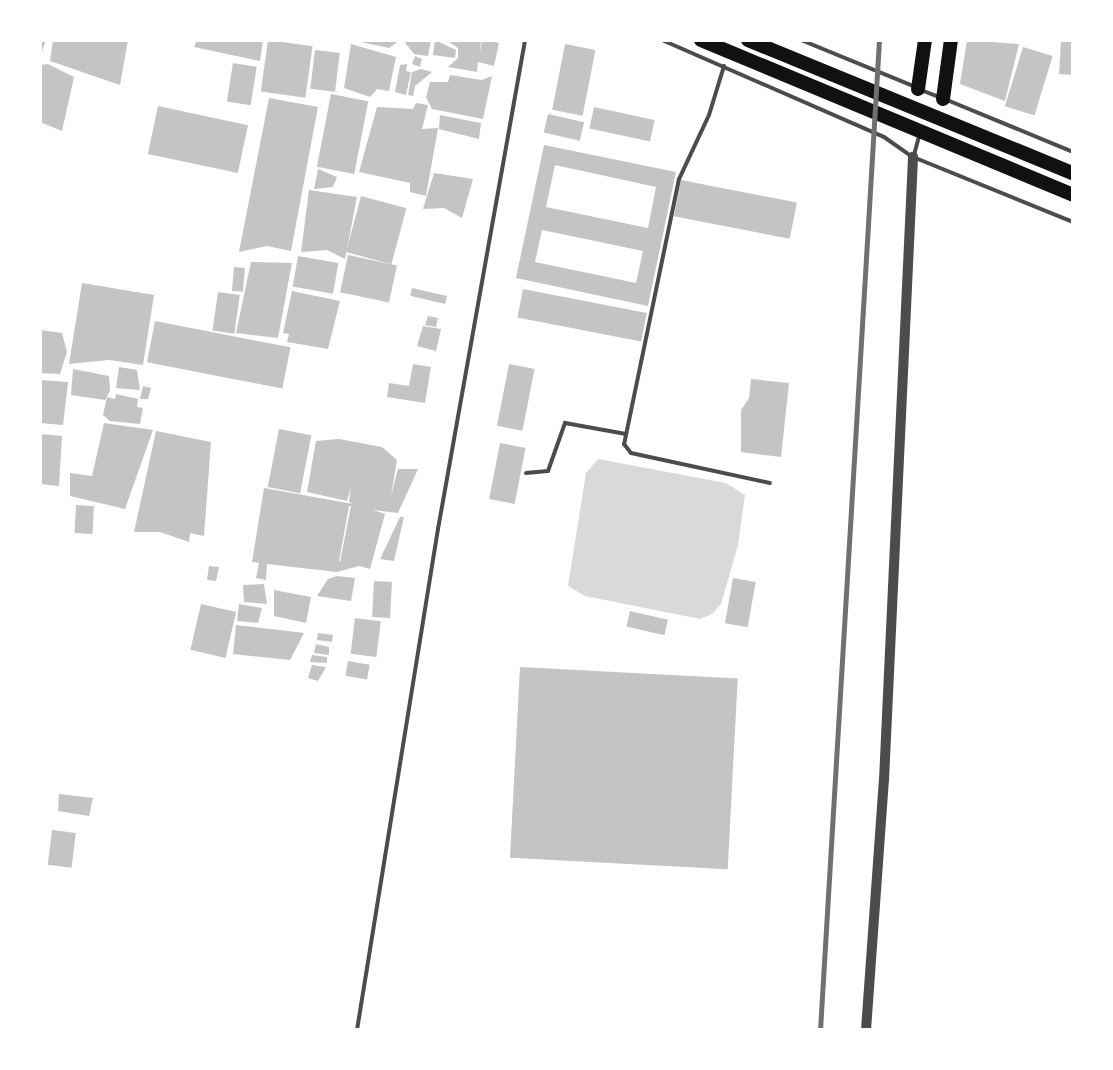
<!DOCTYPE html>
<style>
body{margin:0}
#map{position:relative;width:1113px;height:1070px;overflow:hidden;background:#fff;font-family:"Fira Sans",sans-serif}
div>[style]{position:absolute}
.water>*{inset:0;background:#d9d9d9}
.building>*{inset:0;background:#c4c4c4;transform-origin:0 0}
.service>*{height:4px;margin:-2px;padding:0 2px;transform-origin:2px;border-radius:2px;background:#4c4c4c}
.tertiary>*{height:10px;margin:-5px;padding:0 5px;transform-origin:5px;border-radius:5px;background:#4c4c4c}
.trunk>*{height:14px;margin:-7px;padding:0 7px;transform-origin:7px;border-radius:7px;background:#111}
.rail>*{height:5px;margin:-2.5px;padding:0 2.5px;transform-origin:2.5px;border-radius:2.5px;background:#707070}
span{translate:-50% -50%;white-space:nowrap;text-align:center;line-height:1.15;-webkit-text-stroke:6px #fff;paint-order:stroke}
.frame{position:absolute;inset:0;border:42px solid #fff;pointer-events:none}
</style>
<div id="map">
<div class="water">
<i style="clip-path:polygon(598px 459px,726px 483px,745px 495px,738px 545px,721px 604px,712px 614px,700px 619px,585px 596px,568px 586px,586px 473px)"></i>
</div>
<div class="building">
<i style="clip-path:polygon(40px 40px,46px 40px,40px 57px)"></i>
<i style="clip-path:polygon(53px 40px,128px 40px,120px 85px,50px 61px)"></i>
<i style="clip-path:polygon(197px 40px,263px 40px,260px 61px,194px 47px)"></i>
<i style="left:268px;top:40px;width:45px;height:52px;rotate:8deg"></i>
<i style="clip-path:polygon(352px 40px,400px 40px,389px 48px)"></i>
<i style="clip-path:polygon(403px 40px,431px 40px,428px 56px,414px 54px)"></i>
<i style="clip-path:polygon(435px 40px,456px 50px,455px 58px,433px 55px)"></i>
<i style="clip-path:polygon(446px 40px,481px 40px,480px 53px,482px 40px,499px 43px,494px 66px,478px 62px,477px 72px,448px 67px,458px 58px,458px 48px)"></i>
<i style="clip-path:polygon(967px 40px,1019px 44px,1005px 101px,960px 84px)"></i>
<i style="clip-path:polygon(1061px 40px,1073px 40px,1073px 75px,1059px 74px)"></i>
<i style="clip-path:polygon(351px 44px,396px 57px,389px 91px,377px 89px,370px 97px,344px 88px)"></i>
<i style="left:565px;top:44px;width:31px;height:67px;rotate:11deg"></i>
<i style="left:1023px;top:47px;width:31px;height:62px;rotate:17deg"></i>
<i style="left:315px;top:50px;width:25px;height:39px;rotate:7deg"></i>
<i style="clip-path:polygon(415px 56px,422px 59px,420px 67px,412px 64px)"></i>
<i style="left:233px;top:63px;width:24px;height:39px;rotate:9deg"></i>
<i style="clip-path:polygon(48px 64px,74px 77px,62px 131px,40px 122px,40px 65px)"></i>
<i style="clip-path:polygon(407px 64px,406px 71px,411px 72px,406px 95px,395px 92px,400px 65px)"></i>
<i style="clip-path:polygon(421px 69px,432px 72px,415px 86px,413px 96px,408px 95px,412px 72px)"></i>
<i style="clip-path:polygon(450px 75px,482px 80px,492px 76px,483px 119px,432px 109px,426px 97px,430px 82px,448px 82px)"></i>
<i style="left:331px;top:94px;width:38px;height:74px;rotate:11deg"></i>
<i style="clip-path:polygon(269px 98px,318px 107px,291px 251px,267px 246px,239px 252px)"></i>
<i style="clip-path:polygon(416px 103px,428px 105px,422px 129px,438px 128px,426px 196px,410px 192px,410px 183px,359px 172px,377px 107px,413px 109px)"></i>
<i style="left:158px;top:106px;width:92px;height:49px;rotate:12deg"></i>
<i style="left:594px;top:107px;width:62px;height:22px;rotate:12deg"></i>
<i style="left:548px;top:114px;width:37px;height:19px;rotate:13deg"></i>
<i style="clip-path:polygon(440px 115px,481px 123px,479px 139px,439px 129px)"></i>
<i style="clip-path:polygon(evenodd,544px 145px,676px 172px,648px 306px,516px 278px,544px 145px,555px 165px,656px 187px,648px 228px,546px 207px,555px 165px,544px 145px,542px 230px,643px 251px,636px 283px,535px 262px,542px 230px)"></i>
<i style="clip-path:polygon(318px 169px,337px 177px,333px 187px,314px 189px)"></i>
<i style="clip-path:polygon(434px 173px,473px 179px,462px 218px,444px 208px,423px 209px)"></i>
<i style="left:681px;top:180px;width:118px;height:37px;rotate:11deg"></i>
<i style="clip-path:polygon(309px 190px,357px 197px,345px 259px,327px 250px,301px 252px)"></i>
<i style="left:361px;top:196px;width:47px;height:58px;rotate:15deg"></i>
<i style="left:348px;top:255px;width:50px;height:38px;rotate:12deg"></i>
<i style="left:298px;top:256px;width:41px;height:31px;rotate:10deg"></i>
<i style="clip-path:polygon(251px 262px,292px 263px,278px 338px,236px 333px)"></i>
<i style="left:234px;top:267px;width:11px;height:24px;rotate:5deg"></i>
<i style="clip-path:polygon(82px 283px,154px 295px,143px 365px,109px 360px,69px 364px)"></i>
<i style="left:412px;top:288px;width:36px;height:8px;rotate:13deg"></i>
<i style="left:523px;top:289px;width:126px;height:29px;rotate:11deg"></i>
<i style="clip-path:polygon(292px 291px,340px 301px,328px 349px,287px 342px,289px 334px,283px 333px)"></i>
<i style="left:218px;top:292px;width:22px;height:39px;rotate:8deg"></i>
<i style="clip-path:polygon(428px 316px,438px 318px,436px 327px,425px 325px)"></i>
<i style="left:155px;top:321px;width:138px;height:42px;rotate:11deg"></i>
<i style="clip-path:polygon(423px 326px,441px 329px,436px 351px,417px 346px)"></i>
<i style="clip-path:polygon(40px 330px,62px 333px,67px 352px,60px 374px,40px 373px)"></i>
<i style="clip-path:polygon(413px 364px,431px 367px,425px 403px,387px 397px,389px 383px,409px 386px)"></i>
<i style="left:509px;top:364px;width:26px;height:63px;rotate:11deg"></i>
<i style="clip-path:polygon(119px 367px,137px 370px,140px 390px,116px 388px)"></i>
<i style="clip-path:polygon(73px 369px,109px 376px,110px 391px,105px 400px,71px 395px)"></i>
<i style="clip-path:polygon(751px 379px,789px 383px,781px 457px,741px 452px,741px 410px,749px 398px)"></i>
<i style="clip-path:polygon(40px 380px,68px 382px,63px 425px,40px 423px)"></i>
<i style="clip-path:polygon(143px 386px,151px 388px,148px 399px,140px 399px)"></i>
<i style="clip-path:polygon(116px 394px,138px 399px,137px 407px,143px 408px,140px 424px,110px 421px,103px 415px,107px 397px,115px 399px)"></i>
<i style="clip-path:polygon(104px 423px,153px 430px,125px 509px,70px 496px,70px 473px,92px 476px)"></i>
<i style="left:279px;top:429px;width:33px;height:59px;rotate:11deg"></i>
<i style="clip-path:polygon(156px 431px,211px 442px,204px 536px,190px 533px,189px 542px,160px 532px,134px 532px)"></i>
<i style="clip-path:polygon(40px 434px,62px 436px,59px 486px,40px 484px)"></i>
<i style="clip-path:polygon(evenodd,339px 439px,382px 447px,397px 460px,391px 496px,398px 469px,418px 469px,398px 513px,373px 510px,385px 514px,370px 569px,359px 566px,337px 572px,267px 564px,266px 580px,256px 578px,259px 563px,252px 562px,264px 488px,353px 504px,349px 502px,351px 487px,347px 501px,307px 492px,316px 441px,339px 439px,349px 506px,351px 506px,340px 562px,339px 561px,349px 506px)"></i>
<i style="left:500px;top:443px;width:26px;height:57px;rotate:11deg"></i>
<i style="left:76px;top:505px;width:18px;height:28px;rotate:3deg"></i>
<i style="clip-path:polygon(400px 517px,404px 517px,394px 561px,380px 559px)"></i>
<i style="clip-path:polygon(209px 566px,219px 567px,216px 581px,207px 580px)"></i>
<i style="clip-path:polygon(337px 576px,355px 578px,351px 601px,317px 596px,328px 579px)"></i>
<i style="left:733px;top:578px;width:23px;height:46px;rotate:10deg"></i>
<i style="left:374px;top:581px;width:18px;height:36px;rotate:3deg"></i>
<i style="clip-path:polygon(264px 584px,267px 604px,244px 602px,243px 585px)"></i>
<i style="clip-path:polygon(274px 590px,311px 597px,306px 623px,274px 616px)"></i>
<i style="left:201px;top:604px;width:36px;height:47px;rotate:13deg"></i>
<i style="clip-path:polygon(239px 604px,262px 608px,258px 623px,237px 621px)"></i>
<i style="left:630px;top:611px;width:39px;height:16px;rotate:13deg"></i>
<i style="left:355px;top:618px;width:26px;height:36px;rotate:7deg"></i>
<i style="clip-path:polygon(236px 625px,304px 633px,290px 660px,233px 654px)"></i>
<i style="left:318px;top:633px;width:15px;height:7px;rotate:8deg"></i>
<i style="clip-path:polygon(316px 644px,329px 647px,329px 655px,314px 653px)"></i>
<i style="clip-path:polygon(312px 655px,327px 657px,327px 663px,310px 662px)"></i>
<i style="left:348px;top:661px;width:22px;height:15px;rotate:10deg"></i>
<i style="clip-path:polygon(312px 665px,326px 667px,318px 681px,308px 678px)"></i>
<i style="left:520px;top:667px;width:218px;height:191px;rotate:3deg"></i>
<i style="clip-path:polygon(59px 794px,93px 798px,89px 816px,58px 811px)"></i>
<i style="left:52px;top:830px;width:24px;height:35px;rotate:7deg"></i>
</div>
<div class="service">
<i style="left:662px;top:40px;width:242px;rotate:23.6deg"></i>
<i style="left:884px;top:137px;width:35px;rotate:35deg"></i>
<i style="left:913px;top:157px;width:173px;rotate:22.1deg"></i>
<i style="left:801px;top:40px;width:121px;rotate:22.3deg"></i>
<i style="left:724px;top:66px;width:51px;rotate:107deg"></i>
<i style="left:709px;top:115px;width:71px;rotate:115.1deg"></i>
<i style="left:679px;top:179px;width:271px;rotate:101.7deg"></i>
<i style="left:624px;top:444px;width:11px;rotate:52deg"></i>
<i style="left:631px;top:453px;width:142px;rotate:12.2deg"></i>
<i style="left:921px;top:90px;width:19px;rotate:21deg"></i>
<i style="left:947px;top:100px;width:136px;rotate:22.4deg"></i>
<i style="left:914px;top:155px;width:20px;rotate:-75deg"></i>
<i style="left:526px;top:473px;width:22px;rotate:-5deg"></i>
<i style="left:548px;top:471px;width:51px;rotate:-70.5deg"></i>
<i style="left:565px;top:423px;width:62px;rotate:10.2deg"></i>
<i style="left:357px;top:1030px;width:508px;rotate:-80.82deg"></i>
<i style="left:438px;top:529px;width:497px;rotate:-79.9deg"></i>
</div>
<div class="tertiary">
<i style="left:866px;top:1030px;width:251px;rotate:-85.9deg"></i>
<i style="left:884px;top:780px;width:624px;rotate:-87.33deg"></i>
</div>
<div class="trunk">
<i style="left:701px;top:40px;width:403px;rotate:22.6deg"></i>
<i style="left:748px;top:40px;width:351px;rotate:22.3deg"></i>
<i style="left:918px;top:89px;width:49px;rotate:-81.9deg"></i>
<i style="left:943px;top:99px;width:60px;rotate:-82.3deg"></i>
</div>
<div class="rail">
<i style="left:820px;top:1030px;width:992px;rotate:-86.59deg"></i>
</div>
<div class="frame"></div>
</div>
